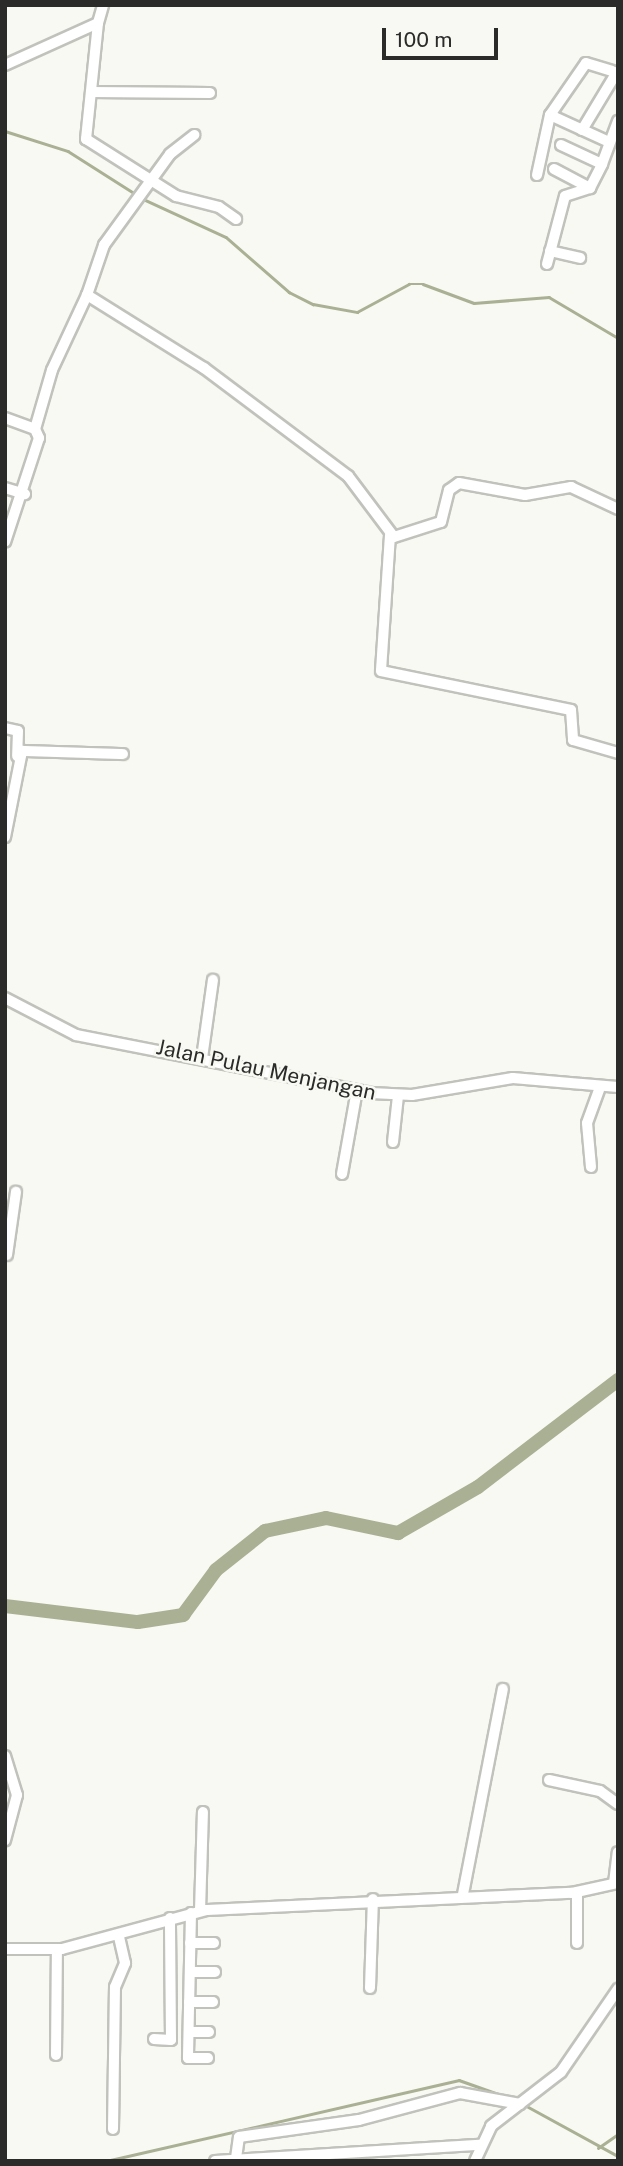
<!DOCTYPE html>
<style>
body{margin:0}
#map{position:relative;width:623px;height:2166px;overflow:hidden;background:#f8f9f3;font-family:"Public Sans",sans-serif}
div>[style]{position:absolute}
.stream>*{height:2.5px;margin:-1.25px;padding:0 1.25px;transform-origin:1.25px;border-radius:1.25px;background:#aab093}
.river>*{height:14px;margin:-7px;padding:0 7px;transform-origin:7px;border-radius:7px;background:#aab093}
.roads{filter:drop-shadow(2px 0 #c1c2bc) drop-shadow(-2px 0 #c1c2bc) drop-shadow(0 2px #c1c2bc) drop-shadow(0 -2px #c1c2bc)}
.minor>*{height:10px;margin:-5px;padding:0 5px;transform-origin:5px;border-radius:5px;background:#fff}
span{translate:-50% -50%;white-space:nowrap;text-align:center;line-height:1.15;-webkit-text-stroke:5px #f8f9f3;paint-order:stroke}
.street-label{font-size:21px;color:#2b2c2a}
.frame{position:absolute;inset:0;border:7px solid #2b2c2a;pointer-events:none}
.scale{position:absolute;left:382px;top:28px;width:116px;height:32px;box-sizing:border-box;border:4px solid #2b2c2a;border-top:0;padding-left:9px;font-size:21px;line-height:24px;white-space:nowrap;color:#2b2c2a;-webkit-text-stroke:5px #f8f9f3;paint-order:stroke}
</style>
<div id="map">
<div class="stream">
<i style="left:5px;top:131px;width:66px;rotate:17.6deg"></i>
<i style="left:68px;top:151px;width:82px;rotate:32.5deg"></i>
<i style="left:143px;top:199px;width:91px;rotate:24.6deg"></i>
<i style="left:226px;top:237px;width:84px;rotate:41.1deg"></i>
<i style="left:289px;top:292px;width:27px;rotate:27deg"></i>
<i style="left:313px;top:304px;width:45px;rotate:10.3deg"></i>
<i style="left:357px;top:312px;width:59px;rotate:-28.3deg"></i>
<i style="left:409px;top:284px;width:14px"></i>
<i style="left:423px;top:284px;width:54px;rotate:20.4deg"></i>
<i style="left:474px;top:303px;width:75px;rotate:-4.6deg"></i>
<i style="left:549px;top:297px;width:80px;rotate:30.7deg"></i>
<i style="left:523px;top:2104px;width:108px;rotate:28.7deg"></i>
<i style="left:598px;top:2148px;width:24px;rotate:-35deg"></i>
<i style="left:106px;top:2161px;width:362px;rotate:-12.9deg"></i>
<i style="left:459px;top:2080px;width:48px;rotate:19.6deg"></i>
</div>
<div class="river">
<i style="left:5px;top:1606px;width:134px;rotate:6.9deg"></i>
<i style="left:138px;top:1622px;width:46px;rotate:-8.8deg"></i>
<i style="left:183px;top:1615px;width:56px;rotate:-53.7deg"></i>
<i style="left:216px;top:1570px;width:63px;rotate:-38.5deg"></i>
<i style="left:265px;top:1531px;width:62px;rotate:-12deg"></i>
<i style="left:326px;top:1518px;width:74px;rotate:11.8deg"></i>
<i style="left:398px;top:1533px;width:92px;rotate:-29.9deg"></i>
<i style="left:478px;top:1487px;width:176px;rotate:-37.4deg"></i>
</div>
<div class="roads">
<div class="minor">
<i style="left:98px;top:23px;width:117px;rotate:95.9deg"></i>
<i style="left:86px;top:139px;width:107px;rotate:32.3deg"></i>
<i style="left:176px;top:196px;width:44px;rotate:14.3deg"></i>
<i style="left:219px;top:207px;width:21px;rotate:35deg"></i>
<i style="left:5px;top:65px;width:102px;rotate:-24.3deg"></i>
<i style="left:98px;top:23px;width:19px;rotate:-74deg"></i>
<i style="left:91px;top:92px;width:119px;rotate:0.5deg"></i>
<i style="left:550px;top:115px;width:63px;rotate:-55.3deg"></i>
<i style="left:586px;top:63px;width:27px;rotate:17deg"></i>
<i style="left:582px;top:130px;width:68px;rotate:-58.9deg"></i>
<i style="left:561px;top:145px;width:45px;rotate:24.9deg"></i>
<i style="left:602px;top:164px;width:46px;rotate:-69.6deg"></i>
<i style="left:554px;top:169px;width:41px;rotate:27.8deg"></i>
<i style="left:590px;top:188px;width:27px;rotate:-63deg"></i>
<i style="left:537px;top:175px;width:61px;rotate:-77.8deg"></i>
<i style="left:550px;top:115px;width:65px;rotate:24.6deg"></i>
<i style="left:550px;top:251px;width:31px;rotate:13deg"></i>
<i style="left:547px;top:264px;width:70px;rotate:-75.2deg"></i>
<i style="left:565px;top:196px;width:26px;rotate:-18deg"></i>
<i style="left:87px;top:295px;width:53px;rotate:-71.2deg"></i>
<i style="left:104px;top:245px;width:112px;rotate:-54deg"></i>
<i style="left:170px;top:154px;width:31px;rotate:-38deg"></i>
<i style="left:5px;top:418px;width:32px;rotate:20deg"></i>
<i style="left:35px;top:429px;width:10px;rotate:66deg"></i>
<i style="left:39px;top:438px;width:109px;rotate:108.1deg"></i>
<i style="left:35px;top:429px;width:61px;rotate:-73.9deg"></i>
<i style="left:52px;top:370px;width:83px;rotate:-65deg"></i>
<i style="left:87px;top:295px;width:138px;rotate:32deg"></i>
<i style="left:204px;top:368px;width:180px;rotate:36.9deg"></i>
<i style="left:348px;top:476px;width:76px;rotate:53deg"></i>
<i style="left:394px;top:537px;width:49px;rotate:-17.7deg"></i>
<i style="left:441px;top:522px;width:33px;rotate:-76deg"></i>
<i style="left:449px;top:490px;width:12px;rotate:-35deg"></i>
<i style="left:459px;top:483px;width:67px;rotate:10.3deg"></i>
<i style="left:525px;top:495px;width:47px;rotate:-9.9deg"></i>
<i style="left:571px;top:487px;width:52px;rotate:25.1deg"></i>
<i style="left:5px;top:488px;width:21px;rotate:17deg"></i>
<i style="left:390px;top:535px;width:136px;rotate:93.8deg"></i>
<i style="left:381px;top:671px;width:194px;rotate:11.6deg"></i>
<i style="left:571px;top:710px;width:30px;rotate:86deg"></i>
<i style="left:573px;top:740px;width:47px;rotate:16.1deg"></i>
<i style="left:5px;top:728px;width:13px;rotate:13deg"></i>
<i style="left:18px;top:731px;width:25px;rotate:92deg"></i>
<i style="left:5px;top:837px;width:88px;rotate:-78.8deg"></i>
<i style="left:22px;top:751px;width:101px;rotate:1.7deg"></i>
<i style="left:5px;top:998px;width:80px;rotate:27.5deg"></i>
<i style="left:76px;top:1035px;width:301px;rotate:11.1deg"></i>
<i style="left:371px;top:1093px;width:41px;rotate:2.8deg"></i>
<i style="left:412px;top:1095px;width:102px;rotate:-9.6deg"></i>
<i style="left:513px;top:1078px;width:105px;rotate:4.9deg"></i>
<i style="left:202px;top:1058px;width:79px;rotate:-82deg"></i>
<i style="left:393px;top:1142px;width:46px;rotate:-83.8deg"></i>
<i style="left:591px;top:1167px;width:44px;rotate:-95.2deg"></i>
<i style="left:587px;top:1123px;width:38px;rotate:-70deg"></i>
<i style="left:342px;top:1174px;width:85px;rotate:-79.9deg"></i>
<i style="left:7px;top:1255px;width:64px;rotate:-81.9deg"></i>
<i style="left:5px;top:1756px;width:41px;rotate:72.9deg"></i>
<i style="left:17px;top:1795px;width:47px;rotate:104.9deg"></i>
<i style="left:549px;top:1780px;width:52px;rotate:12.2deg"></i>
<i style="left:600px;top:1791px;width:22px;rotate:36deg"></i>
<i style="left:614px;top:1883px;width:31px;rotate:-83deg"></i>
<i style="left:577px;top:1892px;width:51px;rotate:90deg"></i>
<i style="left:463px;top:1894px;width:209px;rotate:-79deg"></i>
<i style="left:200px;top:1911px;width:99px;rotate:-88.3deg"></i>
<i style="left:191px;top:1913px;width:145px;rotate:91.2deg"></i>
<i style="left:188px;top:2058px;width:20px"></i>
<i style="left:190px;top:1943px;width:24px"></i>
<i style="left:5px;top:1949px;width:57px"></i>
<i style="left:62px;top:1949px;width:150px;rotate:-15.1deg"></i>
<i style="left:207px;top:1910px;width:365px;rotate:-2.7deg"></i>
<i style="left:572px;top:1893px;width:47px;rotate:-12.3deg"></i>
<i style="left:190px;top:1972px;width:25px"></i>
<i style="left:370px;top:1988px;width:89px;rotate:-88.1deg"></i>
<i style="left:189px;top:2002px;width:24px"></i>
<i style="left:189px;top:2032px;width:20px"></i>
<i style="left:154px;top:2039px;width:17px;rotate:3deg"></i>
<i style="left:171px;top:2040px;width:122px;rotate:-90.5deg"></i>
<i style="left:56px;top:2055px;width:105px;rotate:-89.5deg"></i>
<i style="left:113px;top:2129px;width:142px;rotate:-89.2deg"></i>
<i style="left:115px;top:1987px;width:26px;rotate:-67deg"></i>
<i style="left:125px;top:1963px;width:28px;rotate:-103deg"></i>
<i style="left:236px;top:2158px;width:21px;rotate:-82deg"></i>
<i style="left:239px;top:2137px;width:121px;rotate:-8.1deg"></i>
<i style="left:359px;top:2120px;width:105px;rotate:-15deg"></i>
<i style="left:460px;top:2093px;width:61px;rotate:10.4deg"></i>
<i style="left:215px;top:2161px;width:265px;rotate:-3.5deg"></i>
<i style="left:475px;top:2161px;width:38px;rotate:-65deg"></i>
<i style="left:491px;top:2126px;width:88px;rotate:-37.6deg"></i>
<i style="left:561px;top:2072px;width:101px;rotate:-55.5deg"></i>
</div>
</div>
<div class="street-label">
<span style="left:266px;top:1070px;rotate:12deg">Jalan Pulau Menjangan</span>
</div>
<div class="frame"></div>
<div class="scale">100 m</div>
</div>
